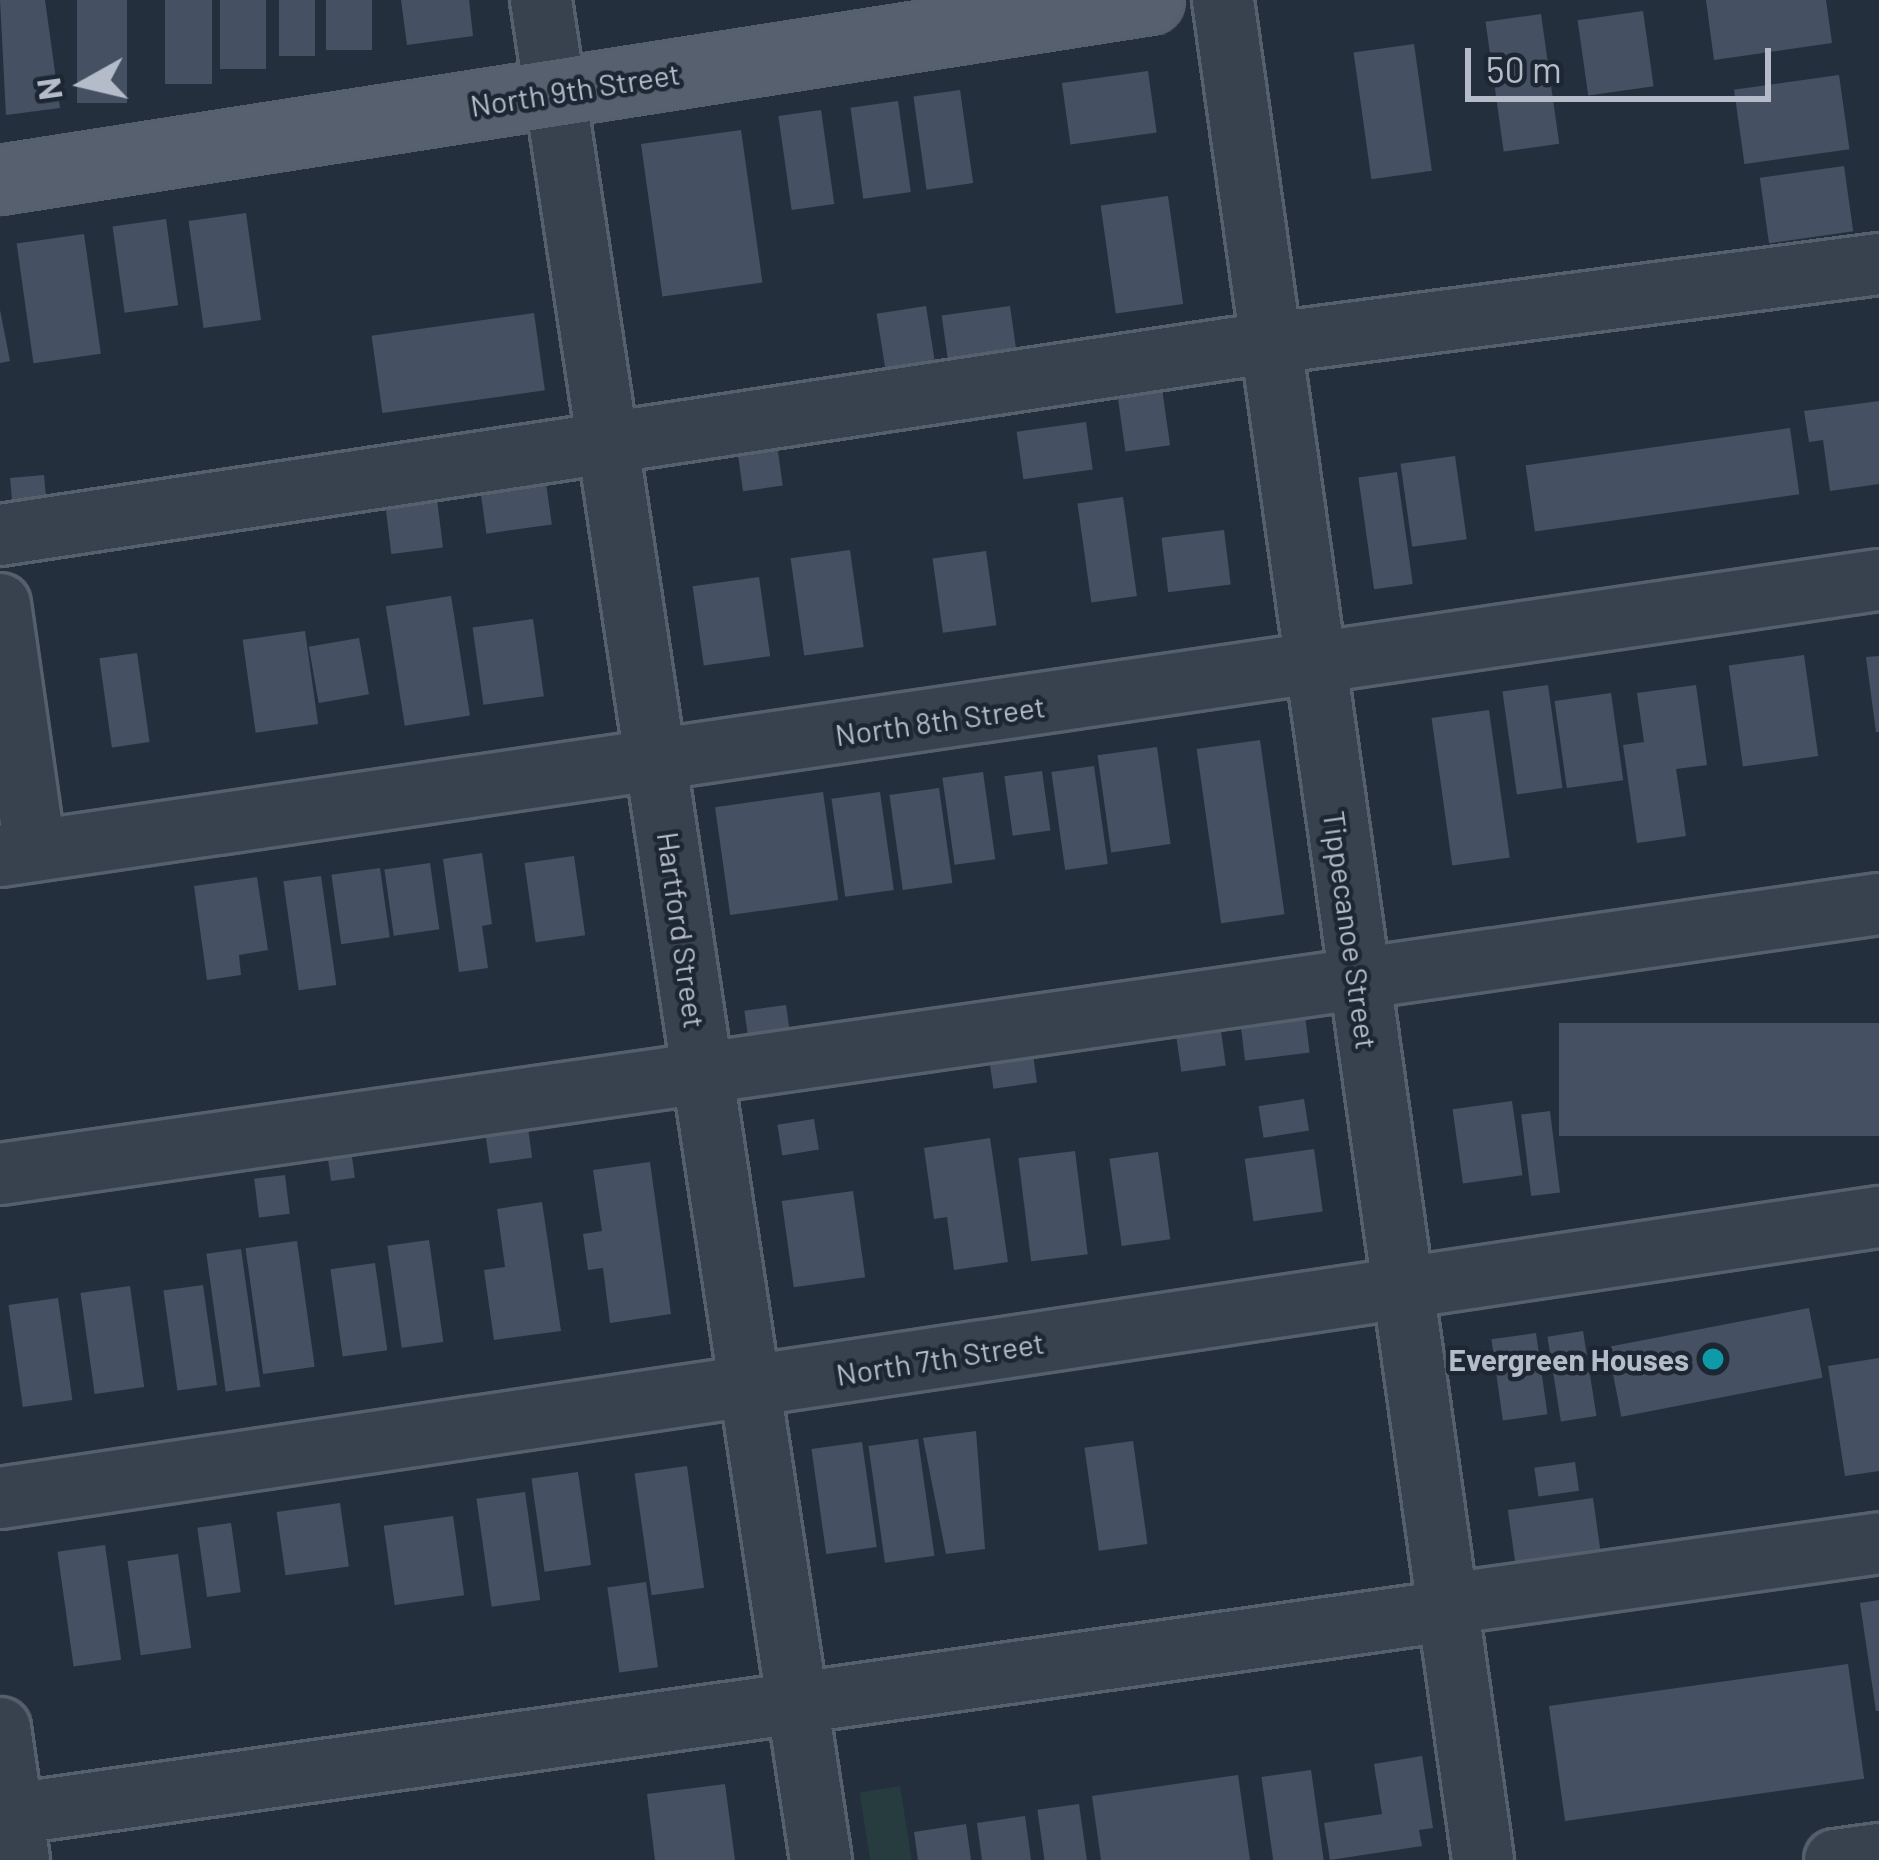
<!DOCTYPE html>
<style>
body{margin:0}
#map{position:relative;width:1879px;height:1860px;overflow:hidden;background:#242f3e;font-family:Barlow,sans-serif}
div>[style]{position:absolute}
.green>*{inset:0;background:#263c3f;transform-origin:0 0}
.building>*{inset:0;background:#455162;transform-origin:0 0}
.roads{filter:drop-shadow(3px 0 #565f6c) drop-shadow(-3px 0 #565f6c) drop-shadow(0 3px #565f6c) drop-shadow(0 -3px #565f6c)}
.minor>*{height:60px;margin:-30px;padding:0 30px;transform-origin:30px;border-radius:30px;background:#38414e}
.major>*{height:66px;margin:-33px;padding:0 33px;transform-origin:33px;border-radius:33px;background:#56606e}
.dots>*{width:33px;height:33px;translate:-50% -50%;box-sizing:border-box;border:6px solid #1d2633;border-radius:50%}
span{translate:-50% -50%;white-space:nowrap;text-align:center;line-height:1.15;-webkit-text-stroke:9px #1d2633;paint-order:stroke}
.street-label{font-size:30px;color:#b4bcc9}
.poi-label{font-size:30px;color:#b4bcc9;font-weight:700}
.right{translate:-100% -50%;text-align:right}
.north{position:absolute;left:24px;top:24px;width:120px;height:120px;-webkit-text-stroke:9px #1d2633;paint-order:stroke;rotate:262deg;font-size:33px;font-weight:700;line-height:48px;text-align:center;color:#b4bcc9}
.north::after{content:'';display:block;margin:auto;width:42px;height:54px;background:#b4bcc9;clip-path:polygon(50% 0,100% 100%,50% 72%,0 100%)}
.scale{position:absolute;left:1465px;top:48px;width:306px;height:54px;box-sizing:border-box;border:6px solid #b4bcc9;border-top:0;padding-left:15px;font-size:36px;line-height:42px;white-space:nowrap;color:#b4bcc9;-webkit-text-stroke:9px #1d2633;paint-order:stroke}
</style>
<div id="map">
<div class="green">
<i style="left:900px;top:1786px;width:75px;height:41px;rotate:81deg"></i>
</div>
<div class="building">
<i style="clip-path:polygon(0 0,45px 0,60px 108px,6px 115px)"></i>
<i style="left:77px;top:0;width:50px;height:103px"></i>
<i style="left:165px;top:0;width:47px;height:84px"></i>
<i style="left:220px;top:0;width:46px;height:69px"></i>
<i style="left:279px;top:0;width:36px;height:56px"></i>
<i style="left:326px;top:0;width:46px;height:50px"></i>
<i style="clip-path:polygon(401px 0,469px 0,473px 36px,407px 45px)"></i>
<i style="clip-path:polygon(1706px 0,1826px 0,1832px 43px,1714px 60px)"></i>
<i style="left:1643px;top:11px;width:76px;height:66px;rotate:82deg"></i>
<i style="left:1541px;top:14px;width:131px;height:56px;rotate:82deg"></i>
<i style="left:1414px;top:44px;width:128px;height:61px;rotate:82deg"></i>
<i style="left:1148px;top:71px;width:62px;height:87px;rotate:82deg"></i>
<i style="left:1839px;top:75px;width:75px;height:106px;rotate:82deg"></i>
<i style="left:960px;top:90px;width:94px;height:47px;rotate:82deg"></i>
<i style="left:898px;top:101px;width:92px;height:48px;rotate:82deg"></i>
<i style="left:821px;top:110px;width:95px;height:43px;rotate:82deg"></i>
<i style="left:741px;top:130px;width:154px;height:101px;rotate:82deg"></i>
<i style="left:1844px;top:166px;width:66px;height:85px;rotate:82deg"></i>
<i style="left:1168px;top:196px;width:109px;height:68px;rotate:82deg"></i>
<i style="left:246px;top:213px;width:108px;height:58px;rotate:82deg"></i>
<i style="left:166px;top:219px;width:87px;height:54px;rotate:82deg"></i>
<i style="left:84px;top:234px;width:121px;height:68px;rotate:82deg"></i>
<i style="left:926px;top:306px;width:59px;height:50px;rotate:81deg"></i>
<i style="left:1010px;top:306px;width:49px;height:69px;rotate:82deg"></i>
<i style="clip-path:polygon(0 310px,10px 361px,0 363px)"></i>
<i style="left:534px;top:313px;width:78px;height:164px;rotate:82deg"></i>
<i style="left:1160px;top:374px;width:72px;height:45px;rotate:82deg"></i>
<i style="clip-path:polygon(1879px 401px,1879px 484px,1830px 491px,1823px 440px,1809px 442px,1804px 411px)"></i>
<i style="left:1086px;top:422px;width:48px;height:70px;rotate:82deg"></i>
<i style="left:1790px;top:428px;width:67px;height:267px;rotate:82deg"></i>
<i style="left:777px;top:445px;width:41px;height:40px;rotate:82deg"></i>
<i style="left:1455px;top:456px;width:84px;height:55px;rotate:82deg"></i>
<i style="left:544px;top:469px;width:56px;height:66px;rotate:82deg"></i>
<i style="left:1397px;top:472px;width:113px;height:39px;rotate:82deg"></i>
<i style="left:44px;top:475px;width:35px;height:34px;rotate:85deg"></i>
<i style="left:436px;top:491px;width:57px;height:52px;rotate:83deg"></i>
<i style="left:1123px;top:497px;width:100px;height:46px;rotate:82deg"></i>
<i style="left:1224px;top:530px;width:55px;height:63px;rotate:83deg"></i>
<i style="left:850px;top:550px;width:98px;height:60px;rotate:82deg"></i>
<i style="left:986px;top:551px;width:75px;height:54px;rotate:82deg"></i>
<i style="left:759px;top:577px;width:80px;height:67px;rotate:82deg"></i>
<i style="left:451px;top:596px;width:121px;height:66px;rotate:81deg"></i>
<i style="left:533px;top:619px;width:78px;height:61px;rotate:82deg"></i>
<i style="left:305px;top:631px;width:94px;height:63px;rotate:82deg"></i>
<i style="left:359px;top:638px;width:57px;height:51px;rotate:80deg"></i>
<i style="left:137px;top:653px;width:90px;height:38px;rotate:82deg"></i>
<i style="left:1804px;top:655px;width:102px;height:76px;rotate:82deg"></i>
<i style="clip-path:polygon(1879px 656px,1879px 732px,1876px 732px,1866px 657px)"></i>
<i style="left:1548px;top:685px;width:104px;height:46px;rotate:82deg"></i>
<i style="clip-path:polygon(1696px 685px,1707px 765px,1676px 769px,1686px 836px,1637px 843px,1623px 745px,1644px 742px,1637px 693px)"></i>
<i style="left:1611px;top:693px;width:88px;height:57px;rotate:82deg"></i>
<i style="left:1489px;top:710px;width:149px;height:58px;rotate:82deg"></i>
<i style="left:1260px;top:740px;width:176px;height:64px;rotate:82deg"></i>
<i style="left:1157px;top:747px;width:98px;height:60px;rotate:82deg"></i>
<i style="left:1094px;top:766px;width:99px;height:43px;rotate:82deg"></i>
<i style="left:1042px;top:771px;width:60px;height:38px;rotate:82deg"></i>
<i style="left:983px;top:772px;width:88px;height:41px;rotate:82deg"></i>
<i style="left:939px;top:788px;width:96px;height:50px;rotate:82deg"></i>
<i style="left:823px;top:792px;width:109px;height:109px;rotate:82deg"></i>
<i style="left:880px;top:792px;width:99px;height:49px;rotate:82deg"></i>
<i style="clip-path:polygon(482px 853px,492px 924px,482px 926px,488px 968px,459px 972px,443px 859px)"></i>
<i style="left:574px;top:856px;width:80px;height:50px;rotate:82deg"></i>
<i style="left:430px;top:863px;width:67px;height:46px;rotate:82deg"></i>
<i style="left:380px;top:868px;width:70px;height:49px;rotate:82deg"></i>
<i style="left:321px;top:876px;width:110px;height:38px;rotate:82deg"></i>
<i style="clip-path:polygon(257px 877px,268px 950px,239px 955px,241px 975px,207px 980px,194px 886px)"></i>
<i style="left:1303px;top:999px;width:54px;height:65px;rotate:83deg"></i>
<i style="left:786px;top:1005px;width:42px;height:42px;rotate:82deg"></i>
<i style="left:1219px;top:1017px;width:49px;height:45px;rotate:82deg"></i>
<i style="left:1879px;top:1023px;width:113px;height:320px;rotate:90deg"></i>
<i style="left:1030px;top:1033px;width:50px;height:44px;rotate:82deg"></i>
<i style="left:1304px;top:1099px;width:32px;height:46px;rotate:81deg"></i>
<i style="left:1512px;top:1101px;width:75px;height:60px;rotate:82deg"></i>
<i style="left:1550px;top:1111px;width:82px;height:29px;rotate:83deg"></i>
<i style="left:814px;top:1119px;width:31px;height:37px;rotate:81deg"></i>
<i style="left:527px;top:1121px;width:37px;height:43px;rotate:82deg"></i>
<i style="clip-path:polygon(990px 1138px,1008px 1262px,954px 1270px,947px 1217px,934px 1219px,924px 1148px)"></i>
<i style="left:350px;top:1143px;width:35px;height:24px;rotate:82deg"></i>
<i style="left:1314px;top:1149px;width:63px;height:70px;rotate:82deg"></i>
<i style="left:1075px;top:1151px;width:104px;height:57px;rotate:83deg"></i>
<i style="left:1158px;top:1152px;width:88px;height:49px;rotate:82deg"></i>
<i style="clip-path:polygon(650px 1162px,671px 1314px,610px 1323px,603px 1268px,588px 1270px,583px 1234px,602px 1231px,593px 1170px)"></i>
<i style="left:285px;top:1175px;width:39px;height:31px;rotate:83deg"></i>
<i style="left:853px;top:1191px;width:87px;height:72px;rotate:82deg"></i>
<i style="clip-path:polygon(542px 1202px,561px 1331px,494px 1340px,484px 1270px,505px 1267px,497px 1209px)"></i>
<i style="left:429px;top:1240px;width:103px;height:42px;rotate:82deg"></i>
<i style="left:297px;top:1241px;width:127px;height:52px;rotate:82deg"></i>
<i style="left:241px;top:1249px;width:139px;height:35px;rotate:82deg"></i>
<i style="left:375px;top:1263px;width:88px;height:45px;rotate:82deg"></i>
<i style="left:203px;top:1285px;width:101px;height:40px;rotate:82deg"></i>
<i style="left:130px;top:1286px;width:102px;height:50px;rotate:82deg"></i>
<i style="left:58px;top:1298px;width:103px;height:50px;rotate:82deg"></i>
<i style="left:1809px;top:1308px;width:71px;height:205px;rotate:79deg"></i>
<i style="left:1583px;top:1331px;width:86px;height:36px;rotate:81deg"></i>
<i style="left:1536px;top:1333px;width:82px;height:45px;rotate:82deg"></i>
<i style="clip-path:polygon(1879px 1358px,1879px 1471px,1845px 1476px,1828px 1366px)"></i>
<i style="clip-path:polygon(976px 1431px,985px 1549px,946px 1554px,923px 1438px)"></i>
<i style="left:918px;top:1439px;width:118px;height:50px;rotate:82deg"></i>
<i style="left:1133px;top:1441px;width:104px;height:49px;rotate:82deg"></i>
<i style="left:862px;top:1442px;width:106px;height:51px;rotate:82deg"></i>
<i style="left:1575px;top:1462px;width:29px;height:41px;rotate:82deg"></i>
<i style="left:687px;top:1466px;width:123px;height:53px;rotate:82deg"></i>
<i style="left:578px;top:1472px;width:94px;height:47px;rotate:82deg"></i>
<i style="left:525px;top:1492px;width:109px;height:49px;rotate:82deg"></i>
<i style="left:1593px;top:1498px;width:58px;height:86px;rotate:82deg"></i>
<i style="left:340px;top:1503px;width:64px;height:64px;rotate:82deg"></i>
<i style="left:453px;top:1516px;width:80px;height:70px;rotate:82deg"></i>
<i style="left:231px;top:1523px;width:70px;height:34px;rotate:82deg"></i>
<i style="left:105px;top:1545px;width:116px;height:48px;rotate:82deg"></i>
<i style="left:178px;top:1554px;width:95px;height:51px;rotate:82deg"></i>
<i style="left:646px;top:1582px;width:86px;height:39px;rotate:82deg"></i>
<i style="clip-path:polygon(1879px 1600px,1879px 1711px,1876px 1711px,1860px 1603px)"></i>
<i style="left:1848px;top:1664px;width:116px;height:302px;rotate:82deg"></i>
<i style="clip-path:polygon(1422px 1756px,1433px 1828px,1419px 1830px,1422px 1846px,1330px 1860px,1324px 1823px,1382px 1814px,1374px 1764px)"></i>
<i style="left:1311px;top:1770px;width:91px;height:50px;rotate:82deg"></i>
<i style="clip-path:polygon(1238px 1775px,1250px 1860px,1101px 1860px,1092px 1796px)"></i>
<i style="clip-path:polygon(725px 1784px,735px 1860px,655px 1860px,647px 1794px)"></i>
<i style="left:1079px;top:1804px;width:57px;height:42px;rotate:82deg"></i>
<i style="clip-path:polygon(1025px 1816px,1031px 1860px,982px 1860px,977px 1823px)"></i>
<i style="clip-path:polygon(966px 1824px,971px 1860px,918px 1860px,914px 1832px)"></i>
</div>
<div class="roads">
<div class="minor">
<i style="left:541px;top:0;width:1881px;rotate:81.44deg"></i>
<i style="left:1223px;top:0;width:1878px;rotate:82.04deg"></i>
<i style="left:0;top:535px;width:1248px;rotate:-8.62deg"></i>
<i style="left:1234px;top:348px;width:650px;rotate:-7.42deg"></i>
<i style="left:0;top:604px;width:249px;rotate:81.9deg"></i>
<i style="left:0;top:856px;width:1899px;rotate:-8.36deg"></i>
<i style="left:0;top:1174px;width:1898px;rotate:-8.18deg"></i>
<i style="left:0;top:1498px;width:1900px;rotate:-8.51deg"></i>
<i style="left:1447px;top:1604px;width:436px;rotate:-8deg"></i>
<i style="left:0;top:1728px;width:133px;rotate:81.8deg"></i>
<i style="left:12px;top:1814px;width:1450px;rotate:-8.05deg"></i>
<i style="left:1835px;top:1860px;width:44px;rotate:-7.8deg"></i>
</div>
<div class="major">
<i style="left:0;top:180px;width:1164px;rotate:-8.9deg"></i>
</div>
</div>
<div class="dots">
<i style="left:1713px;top:1359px;background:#0f9aa8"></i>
</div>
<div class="street-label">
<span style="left:575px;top:89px;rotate:-9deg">North 9th Street</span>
<span style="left:940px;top:720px;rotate:-8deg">North 8th Street</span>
<span style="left:682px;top:930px;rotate:82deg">Hartford Street</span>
<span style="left:1351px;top:930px;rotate:82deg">Tippecanoe Street</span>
<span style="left:940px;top:1358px;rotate:-9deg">North 7th Street</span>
</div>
<div class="poi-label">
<span class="right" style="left:1689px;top:1359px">Evergreen Houses</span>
</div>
<div class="north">N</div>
<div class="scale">50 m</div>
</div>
